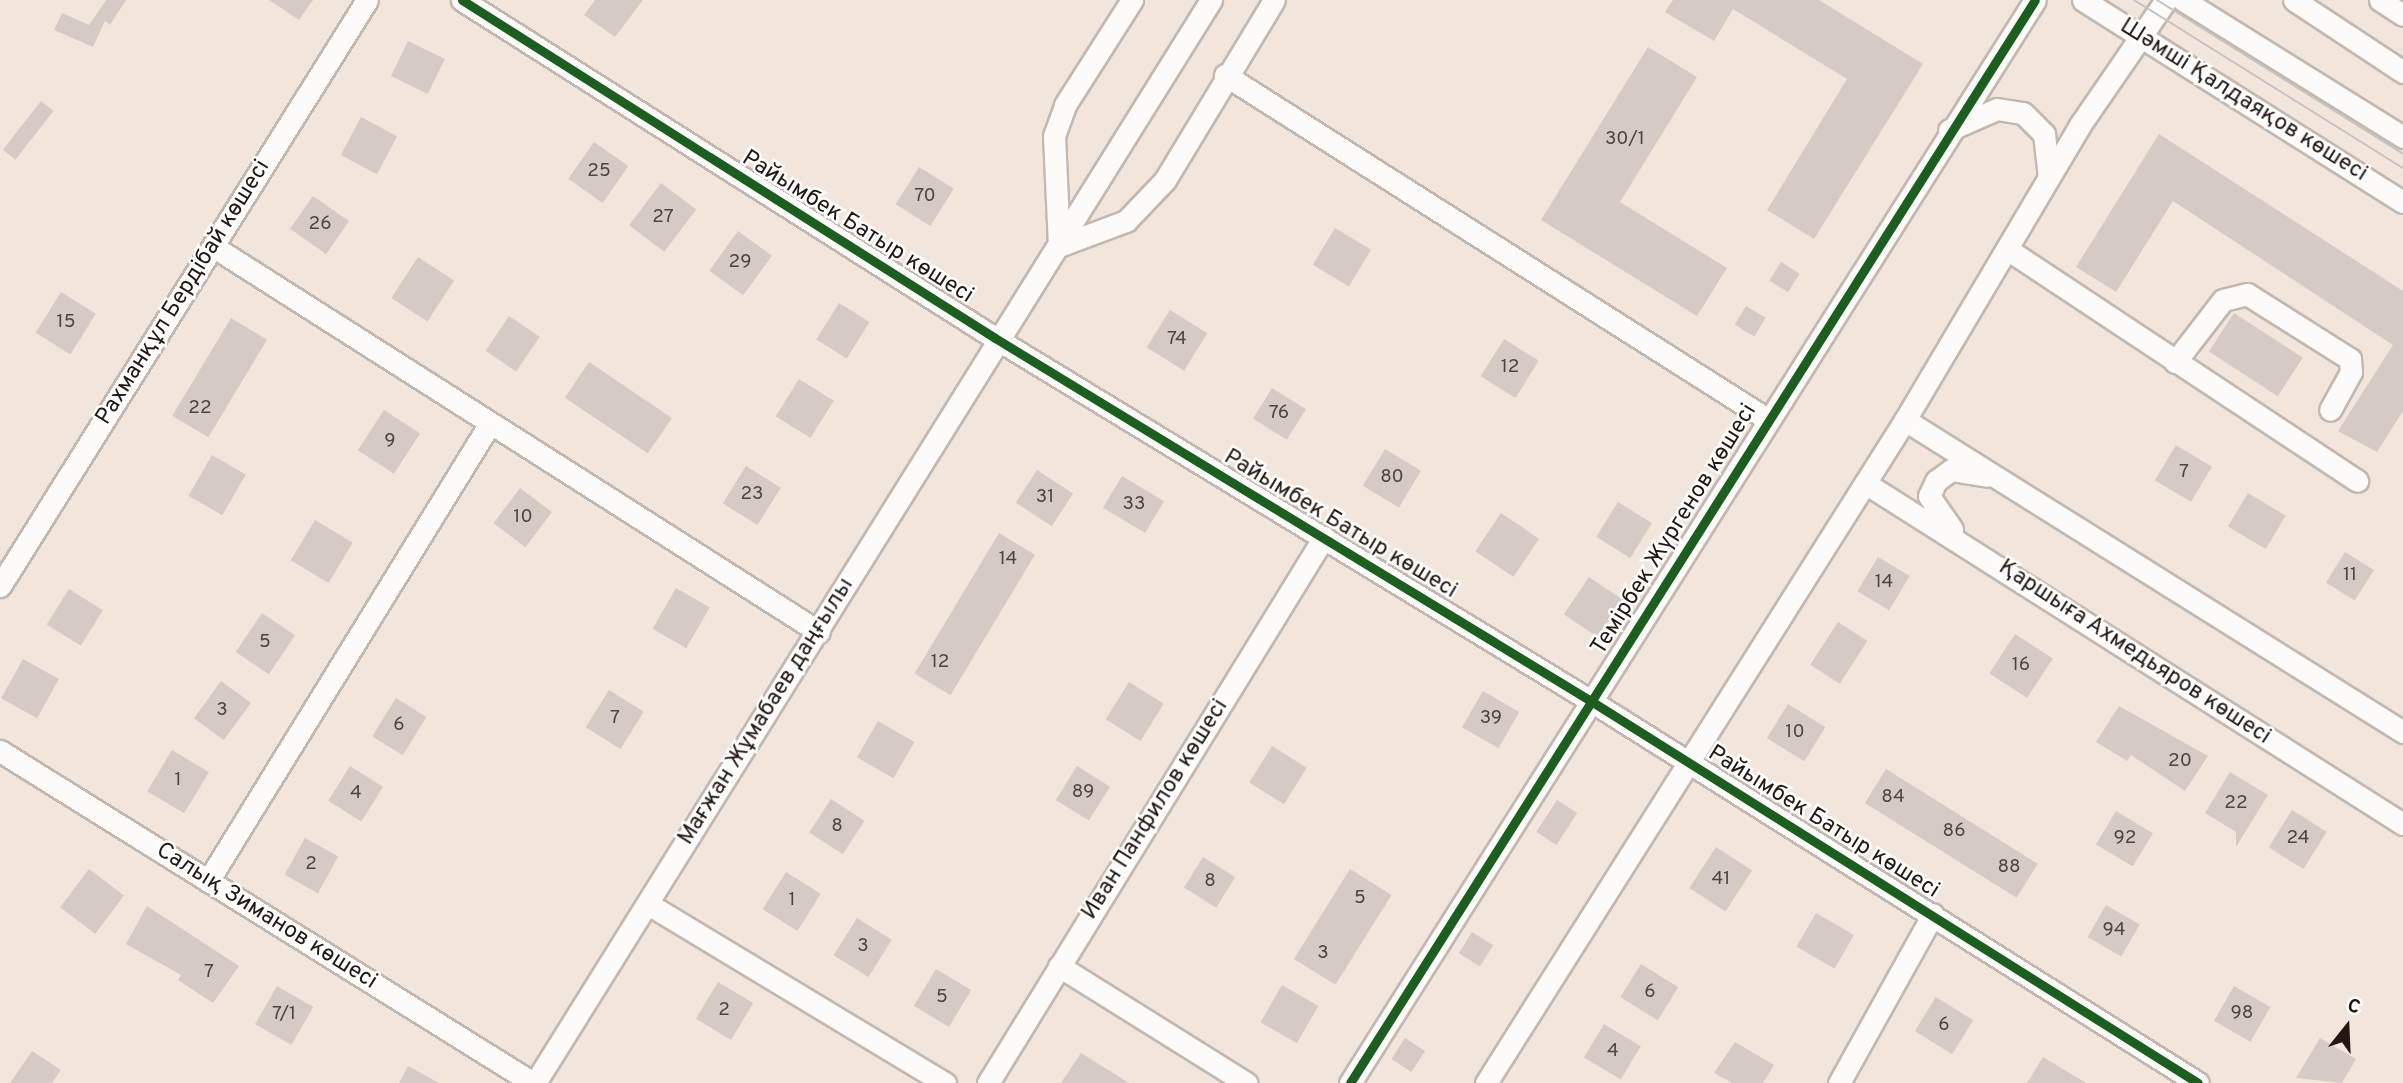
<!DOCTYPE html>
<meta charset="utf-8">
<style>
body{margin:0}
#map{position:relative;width:2403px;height:1083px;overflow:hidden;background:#f2e5dc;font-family:Overpass,sans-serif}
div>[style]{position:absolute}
.building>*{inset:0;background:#d6cac5;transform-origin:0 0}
.roads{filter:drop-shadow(2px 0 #c3b8b0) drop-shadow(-2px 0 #c3b8b0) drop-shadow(0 2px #c3b8b0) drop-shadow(0 -2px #c3b8b0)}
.minor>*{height:21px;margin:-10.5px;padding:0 10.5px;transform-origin:10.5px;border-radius:10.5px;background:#fdfbfa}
.tram>*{height:2px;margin:-1px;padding:0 1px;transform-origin:1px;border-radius:1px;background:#c6c2bf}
.cycleway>*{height:9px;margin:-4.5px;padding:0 4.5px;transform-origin:4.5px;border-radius:4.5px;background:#1b5e20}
span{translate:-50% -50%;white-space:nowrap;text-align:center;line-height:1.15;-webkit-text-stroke:5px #fff;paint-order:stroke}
.number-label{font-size:19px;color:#50443e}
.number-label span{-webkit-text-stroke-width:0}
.street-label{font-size:23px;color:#231811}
.north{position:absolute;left:2312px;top:992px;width:70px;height:70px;-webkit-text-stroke:5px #fff;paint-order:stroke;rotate:18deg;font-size:19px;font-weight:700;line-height:28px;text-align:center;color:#231811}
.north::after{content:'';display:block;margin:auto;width:24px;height:32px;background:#231811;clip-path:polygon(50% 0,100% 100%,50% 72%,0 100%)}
</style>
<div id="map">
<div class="building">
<i style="clip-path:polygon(106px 0,126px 0,110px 25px,105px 21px,93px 47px,54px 30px,62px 13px,89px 25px)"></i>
<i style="clip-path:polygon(269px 0,313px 0,299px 20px)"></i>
<i style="clip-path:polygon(595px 0,643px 0,615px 37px,584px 15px)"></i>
<i style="clip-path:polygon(1673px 0,1819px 0,1923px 64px,1814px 239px,1767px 210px,1847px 79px,1733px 9px,1714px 41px,1665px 12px)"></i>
<i style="left:408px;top:41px;width:41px;height:39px;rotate:26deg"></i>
<i style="clip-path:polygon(1648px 47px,1697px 77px,1620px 202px,1727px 268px,1697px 316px,1541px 220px)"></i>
<i style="left:41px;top:101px;width:16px;height:62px;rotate:38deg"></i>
<i style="left:361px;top:117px;width:41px;height:43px;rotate:28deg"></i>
<i style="clip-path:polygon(2159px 134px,2403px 291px,2403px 411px,2377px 452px,2338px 431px,2393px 345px,2173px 201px,2116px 292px,2076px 267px)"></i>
<i style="left:594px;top:142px;width:42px;height:45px;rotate:35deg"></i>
<i style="left:919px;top:167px;width:41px;height:44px;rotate:32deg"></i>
<i style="left:661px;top:183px;width:44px;height:53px;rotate:37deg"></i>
<i style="left:313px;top:196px;width:44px;height:40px;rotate:35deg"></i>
<i style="left:1335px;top:228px;width:42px;height:43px;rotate:31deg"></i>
<i style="left:738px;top:231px;width:42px;height:49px;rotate:36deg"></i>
<i style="left:418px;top:257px;width:43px;height:49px;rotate:33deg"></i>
<i style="left:1781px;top:262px;width:22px;height:22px;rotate:32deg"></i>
<i style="left:61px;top:292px;width:41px;height:48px;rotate:32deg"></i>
<i style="left:839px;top:303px;width:36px;height:43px;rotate:32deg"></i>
<i style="left:1746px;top:306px;width:23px;height:22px;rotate:31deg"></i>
<i style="left:1170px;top:310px;width:44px;height:44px;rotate:32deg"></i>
<i style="left:2234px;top:313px;width:82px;height:46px;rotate:33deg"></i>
<i style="left:509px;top:316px;width:37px;height:42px;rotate:34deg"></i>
<i style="left:231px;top:318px;width:42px;height:114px;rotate:31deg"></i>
<i style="left:1504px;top:339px;width:41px;height:44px;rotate:32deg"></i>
<i style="left:589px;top:362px;width:100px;height:43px;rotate:34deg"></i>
<i style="left:799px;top:379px;width:41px;height:44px;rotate:32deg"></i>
<i style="left:1272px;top:388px;width:40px;height:36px;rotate:32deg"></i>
<i style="left:384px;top:410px;width:43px;height:48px;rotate:33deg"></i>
<i style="left:2176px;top:445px;width:42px;height:41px;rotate:31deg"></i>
<i style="left:1385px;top:449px;width:42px;height:43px;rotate:31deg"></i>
<i style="left:212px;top:455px;width:39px;height:47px;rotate:30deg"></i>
<i style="left:746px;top:466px;width:41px;height:44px;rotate:32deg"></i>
<i style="left:1037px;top:470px;width:43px;height:39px;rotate:33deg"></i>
<i style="left:1122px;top:476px;width:49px;height:37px;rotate:31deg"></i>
<i style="left:520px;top:488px;width:40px;height:44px;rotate:37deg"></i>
<i style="left:2248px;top:493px;width:44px;height:39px;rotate:31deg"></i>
<i style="left:1618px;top:502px;width:40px;height:41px;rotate:32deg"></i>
<i style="left:1501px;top:513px;width:46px;height:46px;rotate:34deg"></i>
<i style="left:315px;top:520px;width:44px;height:47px;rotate:31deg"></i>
<i style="left:999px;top:533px;width:42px;height:164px;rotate:31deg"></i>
<i style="left:2345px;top:552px;width:34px;height:36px;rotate:32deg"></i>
<i style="left:1878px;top:557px;width:37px;height:40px;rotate:31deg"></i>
<i style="left:1589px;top:577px;width:41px;height:45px;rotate:34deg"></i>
<i style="left:676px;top:588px;width:39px;height:47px;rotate:30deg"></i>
<i style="left:69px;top:589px;width:40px;height:42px;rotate:32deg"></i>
<i style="left:262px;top:613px;width:40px;height:47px;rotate:34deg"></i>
<i style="left:1838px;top:622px;width:35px;height:51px;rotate:33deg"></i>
<i style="left:2015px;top:634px;width:45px;height:47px;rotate:33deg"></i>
<i style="left:23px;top:659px;width:41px;height:45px;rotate:29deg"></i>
<i style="left:221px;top:681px;width:37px;height:46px;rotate:36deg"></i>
<i style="left:1129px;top:682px;width:41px;height:44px;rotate:32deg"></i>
<i style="left:609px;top:690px;width:41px;height:44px;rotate:32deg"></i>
<i style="left:1483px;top:691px;width:42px;height:42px;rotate:30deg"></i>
<i style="left:396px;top:698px;width:36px;height:45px;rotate:32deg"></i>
<i style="left:1788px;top:704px;width:44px;height:40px;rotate:32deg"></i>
<i style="clip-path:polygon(2119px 706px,2208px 756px,2185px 791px,2131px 755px,2127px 761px,2096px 742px)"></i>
<i style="left:878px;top:721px;width:42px;height:42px;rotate:30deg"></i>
<i style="left:1272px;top:746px;width:41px;height:43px;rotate:32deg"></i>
<i style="left:172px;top:750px;width:43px;height:48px;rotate:31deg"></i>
<i style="left:350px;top:766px;width:39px;height:41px;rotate:32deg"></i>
<i style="left:1077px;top:766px;width:39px;height:40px;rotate:32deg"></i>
<i style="left:1886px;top:769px;width:179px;height:40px;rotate:32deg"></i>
<i style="clip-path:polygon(2230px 772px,2268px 795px,2236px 847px,2236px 832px,2205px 813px)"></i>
<i style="left:831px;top:799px;width:40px;height:40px;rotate:33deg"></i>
<i style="left:1557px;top:800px;width:24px;height:38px;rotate:33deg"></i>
<i style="left:2292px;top:810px;width:41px;height:44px;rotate:32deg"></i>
<i style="left:2116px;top:811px;width:43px;height:39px;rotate:31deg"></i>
<i style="left:305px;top:838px;width:38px;height:42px;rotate:29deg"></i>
<i style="left:1716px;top:847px;width:43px;height:49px;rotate:33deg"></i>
<i style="left:1203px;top:857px;width:38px;height:36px;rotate:32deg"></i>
<i style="left:89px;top:869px;width:44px;height:48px;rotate:37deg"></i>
<i style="left:1350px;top:869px;width:49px;height:106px;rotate:32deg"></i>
<i style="left:786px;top:872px;width:41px;height:44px;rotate:32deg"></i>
<i style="left:2106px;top:905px;width:39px;height:37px;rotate:30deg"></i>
<i style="clip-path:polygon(147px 906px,239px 966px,213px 1003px,178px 980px,181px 975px,126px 944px)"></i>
<i style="left:1816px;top:913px;width:44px;height:39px;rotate:30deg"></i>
<i style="left:857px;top:918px;width:41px;height:44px;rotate:32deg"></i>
<i style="left:1472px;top:932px;width:25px;height:25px;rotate:32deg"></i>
<i style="left:1641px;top:964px;width:44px;height:39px;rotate:32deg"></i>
<i style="left:936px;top:969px;width:41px;height:43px;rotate:31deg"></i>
<i style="left:718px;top:982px;width:41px;height:43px;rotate:31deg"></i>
<i style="left:1282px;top:985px;width:42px;height:43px;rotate:30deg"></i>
<i style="left:277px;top:986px;width:42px;height:44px;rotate:30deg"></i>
<i style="left:2234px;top:986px;width:42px;height:40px;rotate:30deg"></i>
<i style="left:1936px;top:997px;width:44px;height:40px;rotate:32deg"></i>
<i style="left:1604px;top:1024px;width:43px;height:39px;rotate:31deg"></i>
<i style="left:1405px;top:1038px;width:24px;height:25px;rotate:33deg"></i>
<i style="clip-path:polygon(2320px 1038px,2356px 1059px,2342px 1083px,2296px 1078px)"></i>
<i style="clip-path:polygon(1735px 1042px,1774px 1065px,1763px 1083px,1732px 1083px,1714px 1073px)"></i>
<i style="clip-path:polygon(32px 1051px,61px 1070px,52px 1083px,10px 1083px)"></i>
<i style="clip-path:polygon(1081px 1053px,1129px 1083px,1061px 1083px)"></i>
<i style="clip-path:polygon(2043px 1057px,2086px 1083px,2027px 1083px)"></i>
<i style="clip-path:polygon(408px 1066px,439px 1083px,399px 1083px)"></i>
</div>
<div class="roads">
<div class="minor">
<i style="left:462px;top:0;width:631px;rotate:32.38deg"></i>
<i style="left:995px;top:338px;width:698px;rotate:31.34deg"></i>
<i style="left:1591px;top:701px;width:717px;rotate:32.18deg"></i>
<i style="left:2083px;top:0;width:378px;rotate:32.3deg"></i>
<i style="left:2183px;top:0;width:259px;rotate:31.9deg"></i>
<i style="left:2294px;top:0;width:131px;rotate:33.4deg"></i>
<i style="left:2380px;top:0;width:27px;rotate:33deg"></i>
<i style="left:1225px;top:75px;width:642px;rotate:32.4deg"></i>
<i style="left:1949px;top:130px;width:52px;rotate:-23.6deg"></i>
<i style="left:1997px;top:109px;width:26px;rotate:9deg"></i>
<i style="left:2023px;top:113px;width:30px;rotate:45deg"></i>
<i style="left:2044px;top:134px;width:43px;rotate:83.4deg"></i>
<i style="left:1059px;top:246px;width:72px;rotate:-20.5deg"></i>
<i style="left:1126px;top:221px;width:57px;rotate:-46.4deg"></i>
<i style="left:1165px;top:180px;width:210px;rotate:-58.8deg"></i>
<i style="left:1059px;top:246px;width:110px;rotate:-92.6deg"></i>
<i style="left:1054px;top:136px;width:33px;rotate:-70deg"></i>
<i style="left:1065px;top:105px;width:125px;rotate:-57.5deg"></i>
<i style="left:214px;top:247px;width:717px;rotate:32.47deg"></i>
<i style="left:2007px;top:249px;width:420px;rotate:33.5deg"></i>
<i style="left:2175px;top:362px;width:78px;rotate:-52.3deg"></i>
<i style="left:2223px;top:300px;width:25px;rotate:-14deg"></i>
<i style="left:2247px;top:294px;width:122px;rotate:32.3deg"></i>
<i style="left:2350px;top:359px;width:13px;rotate:86deg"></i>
<i style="left:2351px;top:372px;width:43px;rotate:118.9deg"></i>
<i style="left:1905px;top:420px;width:588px;rotate:32.07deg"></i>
<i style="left:1865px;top:483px;width:637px;rotate:32.37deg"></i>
<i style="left:1952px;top:529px;width:40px;rotate:-124.9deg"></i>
<i style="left:1929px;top:496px;width:17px;rotate:-65deg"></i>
<i style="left:1936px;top:481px;width:19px;rotate:-36deg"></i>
<i style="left:1951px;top:470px;width:36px;rotate:9deg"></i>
<i style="left:0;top:586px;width:691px;rotate:-57.94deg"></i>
<i style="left:0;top:751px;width:628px;rotate:31.92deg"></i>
<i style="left:208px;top:881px;width:536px;rotate:-58.36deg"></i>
<i style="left:648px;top:904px;width:347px;rotate:31.1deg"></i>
<i style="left:1059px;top:966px;width:221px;rotate:32deg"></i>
<i style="left:535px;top:1083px;width:1277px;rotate:-58.03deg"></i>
<i style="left:988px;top:1083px;width:641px;rotate:-58.39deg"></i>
<i style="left:1350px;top:1083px;width:1281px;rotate:-57.69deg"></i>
<i style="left:1486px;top:1083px;width:784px;rotate:-57.71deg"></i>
<i style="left:1905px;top:420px;width:343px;rotate:-59.3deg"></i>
<i style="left:2080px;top:125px;width:152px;rotate:-55.5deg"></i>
<i style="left:1839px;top:1083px;width:193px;rotate:-60.9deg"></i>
</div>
</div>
<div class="tram">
<i style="left:2134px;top:0;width:317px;rotate:32deg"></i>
<i style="left:2157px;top:0;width:290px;rotate:32deg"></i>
</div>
<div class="cycleway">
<i style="left:462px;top:0;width:631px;rotate:32.38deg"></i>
<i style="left:995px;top:338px;width:698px;rotate:31.34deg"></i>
<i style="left:1591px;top:701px;width:717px;rotate:32.18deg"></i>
<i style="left:1350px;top:1083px;width:1281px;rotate:-57.69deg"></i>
</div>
<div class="number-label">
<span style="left:1625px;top:140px">30/1</span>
<span style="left:599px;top:172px">25</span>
<span style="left:925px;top:197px">70</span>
<span style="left:663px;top:218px">27</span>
<span style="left:320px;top:225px">26</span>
<span style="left:740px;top:263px">29</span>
<span style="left:66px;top:323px">15</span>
<span style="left:1177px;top:340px">74</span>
<span style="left:1510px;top:368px">12</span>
<span style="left:200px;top:409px">22</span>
<span style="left:1279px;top:414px">76</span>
<span style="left:390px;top:442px">9</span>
<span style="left:2184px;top:473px">7</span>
<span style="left:1392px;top:478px">80</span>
<span style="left:752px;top:495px">23</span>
<span style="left:1045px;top:498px">31</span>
<span style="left:1134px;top:505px">33</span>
<span style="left:523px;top:518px">10</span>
<span style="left:1008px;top:560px">14</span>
<span style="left:2350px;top:576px">11</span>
<span style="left:1884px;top:583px">14</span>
<span style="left:265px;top:643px">5</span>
<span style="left:940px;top:663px">12</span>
<span style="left:2021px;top:666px">16</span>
<span style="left:222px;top:711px">3</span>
<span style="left:615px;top:719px">7</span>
<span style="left:1491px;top:719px">39</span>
<span style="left:399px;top:726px">6</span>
<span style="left:1795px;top:733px">10</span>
<span style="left:2180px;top:762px">20</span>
<span style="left:178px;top:781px">1</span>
<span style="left:1083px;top:793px">89</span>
<span style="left:356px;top:794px">4</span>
<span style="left:1893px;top:798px">84</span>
<span style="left:2236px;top:804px">22</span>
<span style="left:837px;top:827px">8</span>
<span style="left:1954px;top:832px">86</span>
<span style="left:2125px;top:839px">92</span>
<span style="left:2298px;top:839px">24</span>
<span style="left:311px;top:865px">2</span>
<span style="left:2009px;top:868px">88</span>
<span style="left:1721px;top:880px">41</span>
<span style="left:1210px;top:882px">8</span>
<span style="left:1360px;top:899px">5</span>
<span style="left:792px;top:901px">1</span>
<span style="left:2114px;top:931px">94</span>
<span style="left:863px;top:947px">3</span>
<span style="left:1323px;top:954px">3</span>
<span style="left:209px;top:973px">7</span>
<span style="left:1650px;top:993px">6</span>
<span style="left:942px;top:998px">5</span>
<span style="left:724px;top:1011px">2</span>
<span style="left:2242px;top:1014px">98</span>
<span style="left:284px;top:1015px">7/1</span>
<span style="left:1944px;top:1026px">6</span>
<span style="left:1613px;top:1052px">4</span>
</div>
<div class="street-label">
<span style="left:2243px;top:101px;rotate:32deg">Шәмші Қалдаяқов көшесі</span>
<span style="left:857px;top:228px;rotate:32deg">Райымбек Батыр көшесі</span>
<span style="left:184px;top:293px;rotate:-58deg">Рахманқұл Бердібай көшесі</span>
<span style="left:1340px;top:525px;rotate:31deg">Райымбек Батыр көшесі</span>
<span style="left:1675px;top:530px;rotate:-58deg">Темірбек Жүргенов көшесі</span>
<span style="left:2134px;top:653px;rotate:33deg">Қаршыға Ахмедьяров көшесі</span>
<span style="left:767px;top:712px;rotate:-58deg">Мағжан Жұмабаев даңғылы</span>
<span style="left:1156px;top:810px;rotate:-58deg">Иван Панфилов көшесі</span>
<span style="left:1823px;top:823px;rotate:32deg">Райымбек Батыр көшесі</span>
<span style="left:266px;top:917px;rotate:32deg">Салық Зиманов көшесі</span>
</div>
<div class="north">С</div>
</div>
